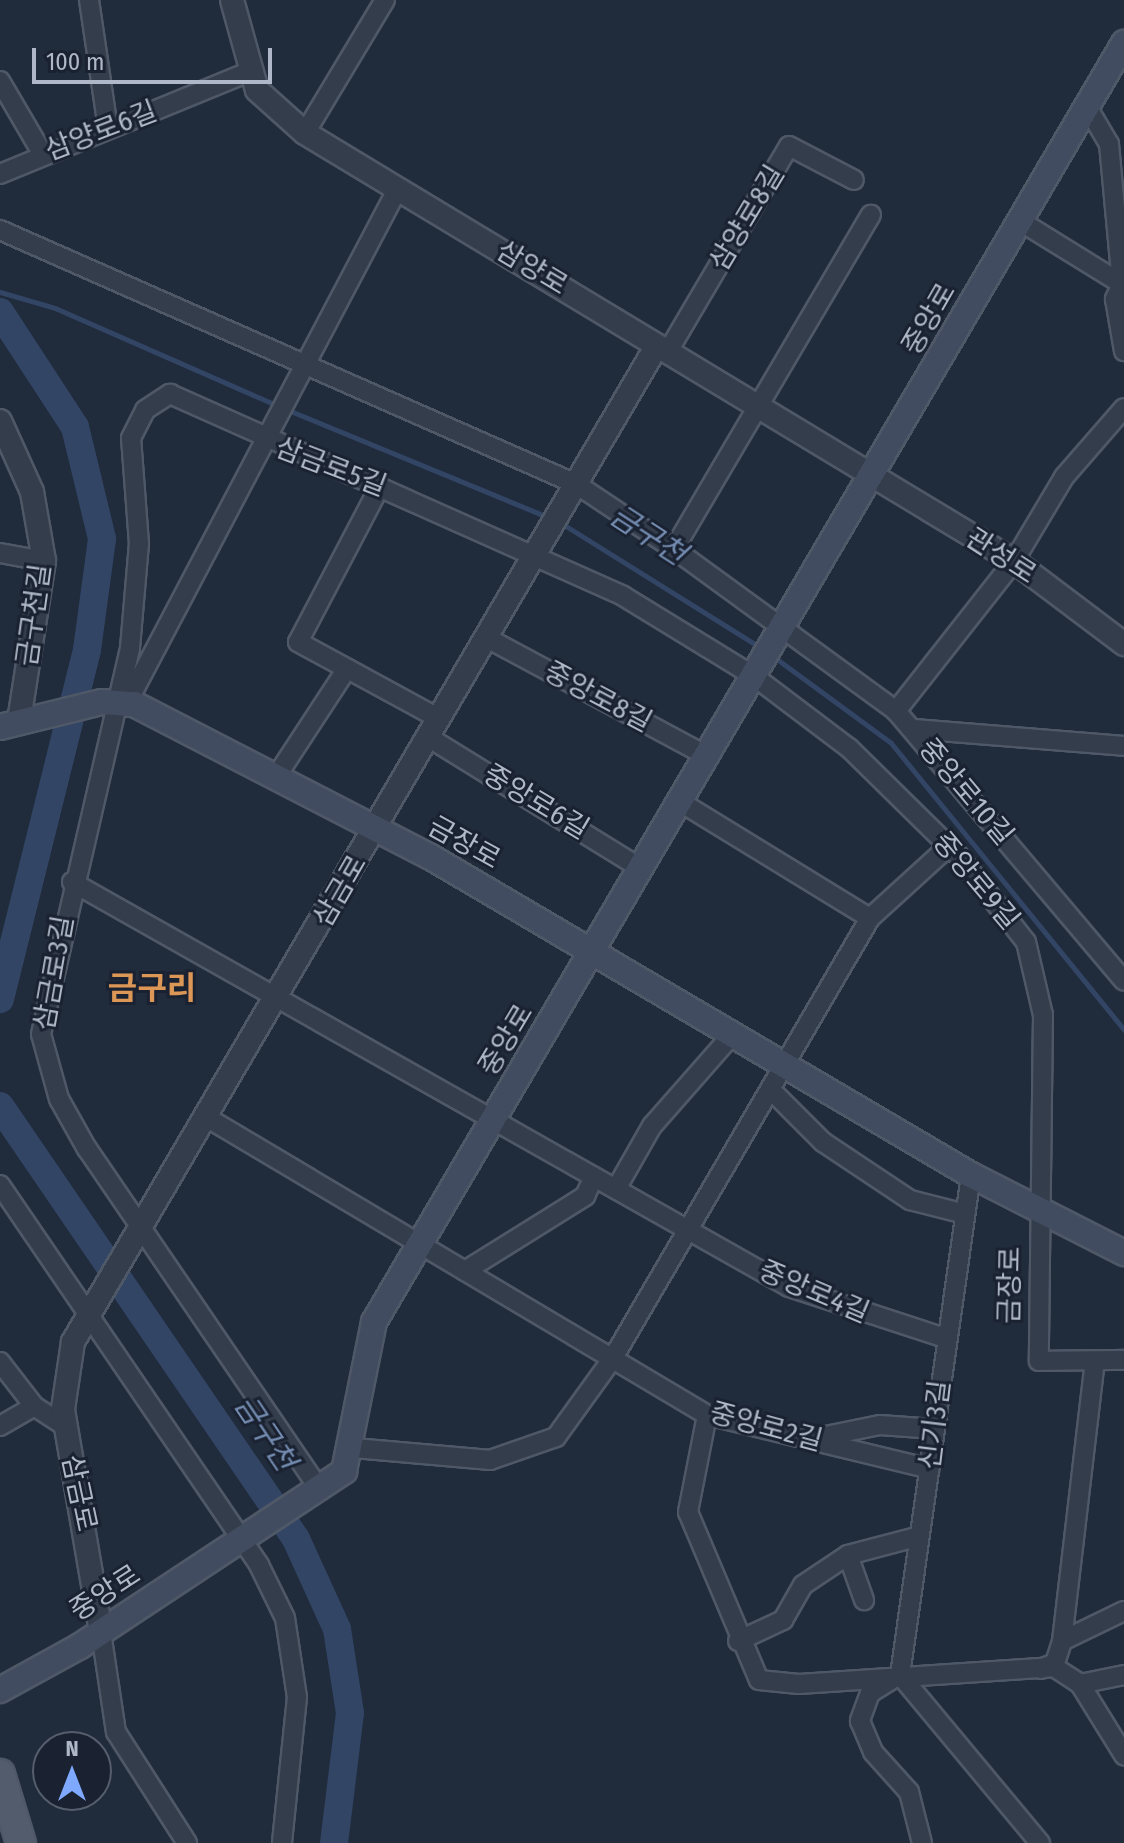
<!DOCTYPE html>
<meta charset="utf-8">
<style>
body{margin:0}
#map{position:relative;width:1124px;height:1843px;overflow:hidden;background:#202b3c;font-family:"Fira Sans Condensed","Noto Sans KR",sans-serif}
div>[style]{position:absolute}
.stream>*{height:5px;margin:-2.5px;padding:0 2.5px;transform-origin:2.5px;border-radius:2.5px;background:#334565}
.river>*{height:28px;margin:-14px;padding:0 14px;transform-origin:14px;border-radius:14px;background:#334565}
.roads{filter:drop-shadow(2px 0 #4f5867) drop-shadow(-2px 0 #4f5867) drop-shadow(0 2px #4f5867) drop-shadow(0 -2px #4f5867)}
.minor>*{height:18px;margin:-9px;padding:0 9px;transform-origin:9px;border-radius:9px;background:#343d4c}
.tertiary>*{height:22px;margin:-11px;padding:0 11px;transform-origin:11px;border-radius:11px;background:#343d4c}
.secondary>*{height:24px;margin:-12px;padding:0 12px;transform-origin:12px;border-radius:12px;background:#424c60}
.primary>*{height:28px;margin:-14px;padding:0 14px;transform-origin:14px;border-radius:14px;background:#525c6c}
span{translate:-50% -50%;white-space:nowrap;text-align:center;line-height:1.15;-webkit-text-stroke:6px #1a2231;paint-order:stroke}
.street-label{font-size:28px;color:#afb8c8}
.water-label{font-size:30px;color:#758db2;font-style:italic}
.quarter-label{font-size:32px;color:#dc9757;font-weight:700}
.north{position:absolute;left:32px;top:1731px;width:80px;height:80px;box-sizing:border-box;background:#1a2231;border:2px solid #565e6d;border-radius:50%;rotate:0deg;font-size:22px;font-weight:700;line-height:32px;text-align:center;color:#afb8c8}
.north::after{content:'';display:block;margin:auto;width:28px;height:36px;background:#7ea9ff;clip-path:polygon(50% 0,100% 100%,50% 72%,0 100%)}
.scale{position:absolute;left:32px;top:48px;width:240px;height:36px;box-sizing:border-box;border:4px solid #afb8c8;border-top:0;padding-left:10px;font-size:24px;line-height:28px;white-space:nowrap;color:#afb8c8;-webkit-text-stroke:6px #1a2231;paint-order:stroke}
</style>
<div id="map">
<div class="stream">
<i style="left:0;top:292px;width:57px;rotate:16.2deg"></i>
<i style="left:55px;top:308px;width:244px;rotate:23.7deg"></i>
<i style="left:288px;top:410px;width:281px;rotate:22.4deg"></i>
<i style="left:561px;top:523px;width:238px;rotate:32deg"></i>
<i style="left:774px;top:657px;width:145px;rotate:36.3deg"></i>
<i style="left:891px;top:743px;width:370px;rotate:50.9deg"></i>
</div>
<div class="river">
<i style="left:0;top:312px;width:137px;rotate:56.9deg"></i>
<i style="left:75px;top:427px;width:115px;rotate:76.4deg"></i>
<i style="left:102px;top:539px;width:112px;rotate:97.7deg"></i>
<i style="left:87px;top:650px;width:360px;rotate:104deg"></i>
<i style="left:0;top:1106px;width:525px;rotate:55.64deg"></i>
<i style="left:296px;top:1539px;width:99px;rotate:65.5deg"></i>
<i style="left:337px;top:1629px;width:85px;rotate:81.2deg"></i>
<i style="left:350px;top:1713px;width:131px;rotate:97deg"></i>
</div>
<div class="roads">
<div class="minor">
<i style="left:89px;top:0;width:130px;rotate:81.6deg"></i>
<i style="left:0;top:81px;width:83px;rotate:59.7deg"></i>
<i style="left:1086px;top:105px;width:45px;rotate:59.5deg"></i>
<i style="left:1109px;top:144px;width:141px;rotate:84.7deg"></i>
<i style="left:1122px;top:284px;width:17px;rotate:115deg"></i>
<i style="left:1115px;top:299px;width:53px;rotate:80.2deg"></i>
<i style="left:305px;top:133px;width:155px;rotate:-59deg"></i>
<i style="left:0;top:174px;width:269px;rotate:-22.3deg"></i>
<i style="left:1020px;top:221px;width:120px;rotate:31.7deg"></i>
<i style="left:0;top:230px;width:630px;rotate:23.8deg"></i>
<i style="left:576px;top:484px;width:118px;rotate:33.6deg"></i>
<i style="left:674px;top:549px;width:275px;rotate:36.1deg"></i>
<i style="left:896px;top:711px;width:353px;rotate:49.8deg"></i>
<i style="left:667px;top:353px;width:240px;rotate:-59.5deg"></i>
<i style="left:789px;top:146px;width:73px;rotate:27.6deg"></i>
<i style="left:380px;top:486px;width:176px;rotate:117.7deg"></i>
<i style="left:298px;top:642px;width:162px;rotate:28.5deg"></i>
<i style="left:674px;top:549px;width:388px;rotate:-59.5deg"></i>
<i style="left:0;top:553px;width:45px;rotate:10.3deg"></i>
<i style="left:487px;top:638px;width:252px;rotate:28.2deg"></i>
<i style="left:127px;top:703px;width:580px;rotate:-62.24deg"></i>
<i style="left:896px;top:711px;width:191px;rotate:-51.8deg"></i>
<i style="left:1014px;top:561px;width:98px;rotate:-59.2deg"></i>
<i style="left:1064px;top:477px;width:91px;rotate:-49deg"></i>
<i style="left:914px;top:729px;width:211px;rotate:4.6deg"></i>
<i style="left:428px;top:737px;width:251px;rotate:31.7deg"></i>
<i style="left:276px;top:777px;width:128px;rotate:-56.8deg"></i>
<i style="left:682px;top:803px;width:220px;rotate:31.5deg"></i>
<i style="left:72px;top:882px;width:823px;rotate:29.46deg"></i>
<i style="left:789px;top:1287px;width:164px;rotate:18.1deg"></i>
<i style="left:771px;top:1090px;width:74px;rotate:45deg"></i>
<i style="left:823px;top:1142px;width:105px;rotate:33.7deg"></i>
<i style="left:910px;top:1200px;width:57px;rotate:14.3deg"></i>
<i style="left:206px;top:1117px;width:583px;rotate:30.74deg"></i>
<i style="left:707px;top:1415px;width:229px;rotate:13.6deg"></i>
<i style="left:971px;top:1175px;width:505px;rotate:98.08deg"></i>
<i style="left:900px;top:1675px;width:219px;rotate:50.2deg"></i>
<i style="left:0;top:1185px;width:460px;rotate:55.7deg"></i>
<i style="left:259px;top:1565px;width:59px;rotate:63.9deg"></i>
<i style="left:285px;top:1618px;width:80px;rotate:81.4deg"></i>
<i style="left:297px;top:1697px;width:147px;rotate:95.9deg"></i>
<i style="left:616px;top:1189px;width:73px;rotate:-60.3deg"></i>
<i style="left:652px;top:1126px;width:121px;rotate:-48.7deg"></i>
<i style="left:465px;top:1271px;width:142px;rotate:-32deg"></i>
<i style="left:585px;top:1196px;width:21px;rotate:-65deg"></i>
<i style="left:0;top:1362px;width:56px;rotate:52.3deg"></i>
<i style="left:34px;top:1406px;width:38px;rotate:33deg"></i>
<i style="left:707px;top:1415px;width:99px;rotate:101.1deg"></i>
<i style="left:688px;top:1512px;width:182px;rotate:67.1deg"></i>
<i style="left:759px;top:1680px;width:40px;rotate:5.7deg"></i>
<i style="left:799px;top:1684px;width:256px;rotate:-3.8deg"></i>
<i style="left:1054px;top:1667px;width:31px;rotate:33deg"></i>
<i style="left:1080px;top:1684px;width:45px;rotate:-11.6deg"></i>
<i style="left:0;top:1426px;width:39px;rotate:-30deg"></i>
<i style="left:816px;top:1438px;width:65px;rotate:-11.5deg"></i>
<i style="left:880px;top:1425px;width:55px;rotate:4.2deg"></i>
<i style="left:354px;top:1448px;width:137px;rotate:5deg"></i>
<i style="left:490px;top:1460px;width:70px;rotate:-19.2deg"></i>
<i style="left:556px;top:1437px;width:97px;rotate:-54.2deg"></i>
<i style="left:613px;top:1358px;width:510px;rotate:-59.71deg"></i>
<i style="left:870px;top:918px;width:107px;rotate:-42.3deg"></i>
<i style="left:320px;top:1490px;width:413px;rotate:-124.3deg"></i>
<i style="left:87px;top:1149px;width:57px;rotate:-119.2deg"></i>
<i style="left:59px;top:1099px;width:67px;rotate:-105.5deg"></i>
<i style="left:41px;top:1034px;width:396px;rotate:-77deg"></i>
<i style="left:130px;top:648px;width:104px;rotate:-85.1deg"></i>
<i style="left:139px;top:544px;width:106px;rotate:-94.3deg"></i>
<i style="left:131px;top:438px;width:31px;rotate:-63deg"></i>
<i style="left:145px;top:410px;width:30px;rotate:-33deg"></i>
<i style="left:170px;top:394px;width:496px;rotate:24deg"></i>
<i style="left:623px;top:596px;width:155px;rotate:31.5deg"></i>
<i style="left:755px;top:677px;width:118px;rotate:37.1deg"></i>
<i style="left:849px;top:748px;width:153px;rotate:44.5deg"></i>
<i style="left:958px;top:855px;width:110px;rotate:52deg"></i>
<i style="left:1026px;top:942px;width:75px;rotate:76.9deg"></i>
<i style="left:1043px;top:1015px;width:346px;rotate:90.7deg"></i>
<i style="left:1039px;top:1361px;width:85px;rotate:-0.7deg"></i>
<i style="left:848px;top:1555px;width:48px;rotate:70.4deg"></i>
<i style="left:101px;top:1632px;width:101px;rotate:81.5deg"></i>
<i style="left:116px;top:1732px;width:132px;rotate:57.4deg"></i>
<i style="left:738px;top:1641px;width:50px;rotate:-25deg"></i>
<i style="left:783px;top:1620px;width:40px;rotate:-60.3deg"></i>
<i style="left:803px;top:1585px;width:54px;rotate:-33.7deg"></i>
<i style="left:848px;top:1555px;width:74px;rotate:-14.8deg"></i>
<i style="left:1062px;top:1641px;width:69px;rotate:-25.8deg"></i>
<i style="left:1041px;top:1669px;width:15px;rotate:-23deg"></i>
<i style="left:1055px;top:1663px;width:23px;rotate:-72deg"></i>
<i style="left:1062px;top:1641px;width:281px;rotate:-83.3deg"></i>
<i style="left:894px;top:1678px;width:28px;rotate:148deg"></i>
<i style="left:870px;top:1693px;width:30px;rotate:110deg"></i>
<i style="left:860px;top:1721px;width:34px;rotate:67deg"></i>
<i style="left:873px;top:1752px;width:54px;rotate:48deg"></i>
<i style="left:909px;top:1792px;width:53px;rotate:75.7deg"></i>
<i style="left:1080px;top:1684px;width:84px;rotate:58.2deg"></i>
</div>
<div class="tertiary">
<i style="left:232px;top:0;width:93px;rotate:74.5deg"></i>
<i style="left:257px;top:90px;width:64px;rotate:41.9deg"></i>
<i style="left:305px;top:133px;width:828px;rotate:31.12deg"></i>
<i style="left:1014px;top:561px;width:138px;rotate:37deg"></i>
<i style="left:0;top:421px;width:78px;rotate:65.7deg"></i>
<i style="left:32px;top:492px;width:70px;rotate:80.1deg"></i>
<i style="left:44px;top:561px;width:162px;rotate:98.9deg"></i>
<i style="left:101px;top:1632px;width:226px;rotate:-99.7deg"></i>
<i style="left:63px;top:1409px;width:68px;rotate:-81.5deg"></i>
<i style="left:73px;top:1342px;width:1153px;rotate:-59.63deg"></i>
</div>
<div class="secondary">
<i style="left:0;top:727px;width:105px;rotate:-13.8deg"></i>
<i style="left:102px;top:702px;width:32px;rotate:4deg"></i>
<i style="left:134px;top:704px;width:332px;rotate:27.3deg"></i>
<i style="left:429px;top:856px;width:629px;rotate:30.48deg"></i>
<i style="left:971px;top:1175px;width:172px;rotate:27deg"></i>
<i style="left:0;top:1690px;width:91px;rotate:-28.8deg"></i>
<i style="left:80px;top:1646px;width:317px;rotate:-33.5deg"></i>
<i style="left:344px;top:1471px;width:152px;rotate:-78.6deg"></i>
<i style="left:374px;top:1322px;width:1483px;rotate:-59.61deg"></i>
</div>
<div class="primary">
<i style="left:0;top:1774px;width:72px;rotate:73.1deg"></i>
</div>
</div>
<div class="street-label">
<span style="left:101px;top:131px;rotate:-21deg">삼양로6길</span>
<span style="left:747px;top:218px;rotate:-59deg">삼양로8길</span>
<span style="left:532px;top:268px;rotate:31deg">삼양로</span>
<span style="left:929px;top:319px;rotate:-60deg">중앙로</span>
<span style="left:331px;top:467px;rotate:21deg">삼금로5길</span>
<span style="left:1001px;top:556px;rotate:33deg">관성로</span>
<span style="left:34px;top:615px;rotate:-82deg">금구천길</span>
<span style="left:598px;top:697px;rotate:28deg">중앙로8길</span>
<span style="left:966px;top:792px;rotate:50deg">중앙로10길</span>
<span style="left:536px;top:802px;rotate:31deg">중앙로6길</span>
<span style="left:464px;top:843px;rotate:29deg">금장로</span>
<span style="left:976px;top:881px;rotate:50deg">중앙로9길</span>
<span style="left:340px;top:891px;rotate:-60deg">삼금로</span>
<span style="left:54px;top:973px;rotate:-80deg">삼금로3길</span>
<span style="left:506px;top:1040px;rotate:-59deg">중앙로</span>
<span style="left:1010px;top:1285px;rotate:-89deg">금장로</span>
<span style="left:814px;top:1292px;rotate:23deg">중앙로4길</span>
<span style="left:935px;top:1425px;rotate:-83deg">신기3길</span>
<span style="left:766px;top:1427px;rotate:15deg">중앙로2길</span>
<span style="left:79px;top:1493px;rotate:78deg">삼금로</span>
<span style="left:105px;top:1593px;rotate:-33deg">중앙로</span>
</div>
<div class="water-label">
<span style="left:648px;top:535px;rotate:33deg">금구천</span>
<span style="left:265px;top:1433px;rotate:56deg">금구천</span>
</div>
<div class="quarter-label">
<span style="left:152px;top:988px">금구리</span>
</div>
<div class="north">N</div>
<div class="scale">100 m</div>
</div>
